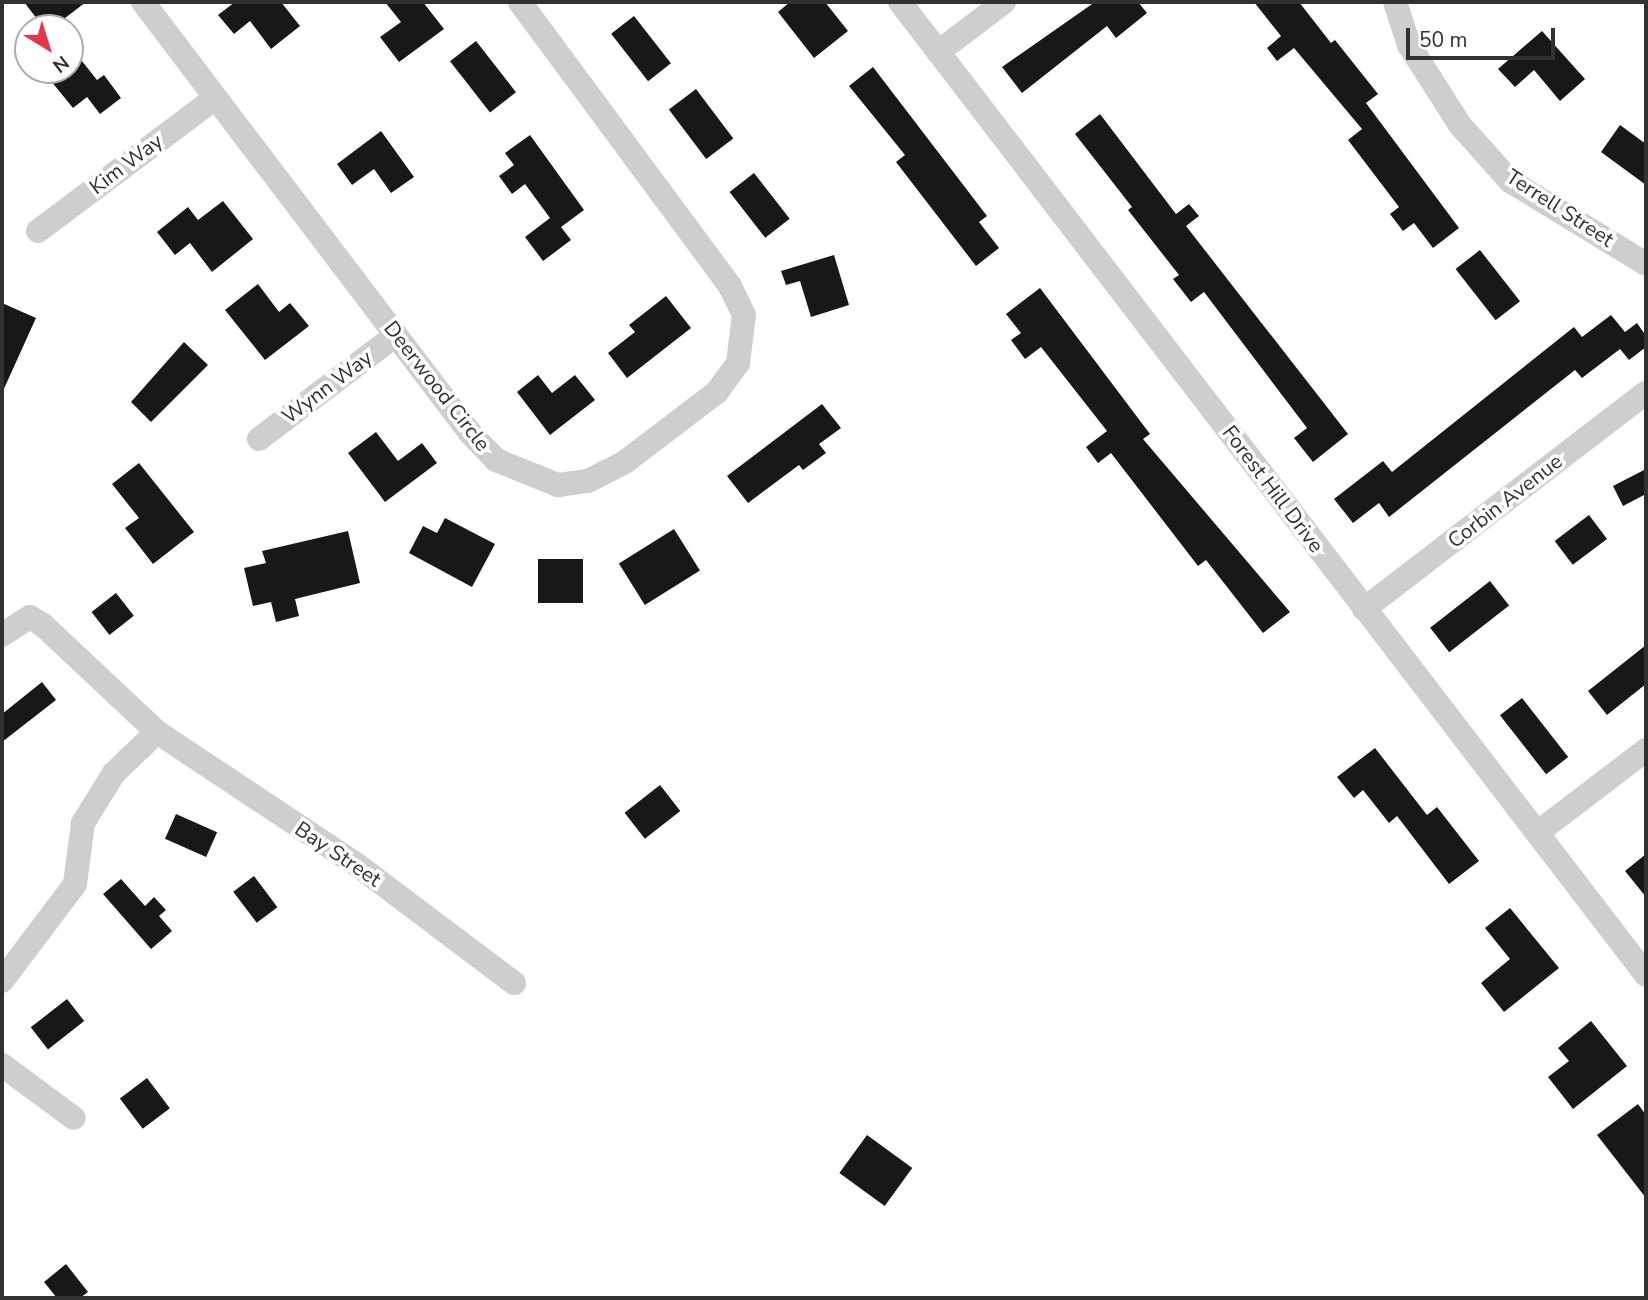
<!DOCTYPE html>
<style>
body{margin:0}
#map{position:relative;width:1648px;height:1300px;overflow:hidden;background:#fff;font-family:"Nunito Sans",sans-serif}
div>[style]{position:absolute}
.building>*{inset:0;background:#181818;transform-origin:0 0}
.street>*{height:24px;margin:-12px;padding:0 12px;transform-origin:12px;border-radius:12px;background:#cecece}
span{translate:-50% -50%;white-space:nowrap;text-align:center;line-height:1.15;-webkit-text-stroke:7px #fff;paint-order:stroke}
.street-label{font-size:21px;color:#313131}
.frame{position:absolute;inset:0;border:4px solid #313131;pointer-events:none}
.north{position:absolute;left:14px;top:14px;width:70px;height:70px;box-sizing:border-box;background:#fff;border:2px solid #adadad;border-radius:50%;rotate:142deg;font-size:19px;font-weight:700;line-height:28px;text-align:center;color:#313131}
.north::after{content:'';display:block;margin:auto;width:24px;height:32px;background:#e4364b;clip-path:polygon(50% 0,100% 100%,50% 72%,0 100%)}
.scale{position:absolute;left:1406px;top:28px;width:149px;height:32px;box-sizing:border-box;border:4px solid #313131;border-top:0;padding-left:9px;font-size:21px;line-height:24px;white-space:nowrap;color:#313131;-webkit-text-stroke:5px #fff;paint-order:stroke}
</style>
<div id="map">
<div class="building">
<i style="clip-path:polygon(24px 2px,86px 2px,52px 28px,44px 28px)"></i>
<i style="clip-path:polygon(235px 2px,281px 2px,300px 26px,271px 49px,250px 21px,234px 34px,218px 15px)"></i>
<i style="clip-path:polygon(385px 2px,423px 2px,444px 29px,399px 62px,380px 37px,401px 22px)"></i>
<i style="clip-path:polygon(790px 2px,825px 2px,848px 31px,814px 58px,778px 12px)"></i>
<i style="clip-path:polygon(1095px 2px,1138px 2px,1147px 13px,1116px 38px,1107px 26px,1022px 93px,1002px 67px)"></i>
<i style="clip-path:polygon(1254px 2px,1299px 2px,1331px 43px,1335px 40px,1378px 94px,1366px 103px,1459px 228px,1433px 248px,1414px 223px,1403px 231px,1390px 214px,1399px 207px,1348px 140px,1362px 129px,1294px 48px,1277px 61px,1267px 48px,1281px 36px)"></i>
<i style="left:634px;top:16px;width:60px;height:29px;rotate:52deg"></i>
<i style="clip-path:polygon(1542px 31px,1585px 79px,1560px 101px,1534px 70px,1515px 87px,1498px 69px)"></i>
<i style="left:476px;top:41px;width:65px;height:33px;rotate:52deg"></i>
<i style="clip-path:polygon(70px 46px,97px 80px,104px 75px,121px 98px,100px 114px,87px 97px,73px 108px,42px 70px,70px 70px)"></i>
<i style="clip-path:polygon(873px 67px,987px 216px,979px 222px,999px 248px,976px 266px,896px 162px,905px 155px,849px 86px)"></i>
<i style="left:696px;top:89px;width:62px;height:34px;rotate:53deg"></i>
<i style="clip-path:polygon(1100px 114px,1176px 214px,1189px 204px,1199px 216px,1186px 226px,1348px 434px,1313px 462px,1294px 438px,1307px 428px,1204px 292px,1191px 302px,1173px 279px,1179px 275px,1128px 210px,1132px 207px,1075px 134px)"></i>
<i style="clip-path:polygon(1620px 125px,1646px 144px,1646px 185px,1601px 152px)"></i>
<i style="clip-path:polygon(381px 131px,414px 177px,391px 193px,374px 169px,352px 185px,337px 164px)"></i>
<i style="clip-path:polygon(530px 135px,584px 210px,561px 227px,571px 240px,543px 261px,525px 237px,550px 218px,525px 184px,512px 194px,499px 176px,514px 165px,505px 153px)"></i>
<i style="left:754px;top:173px;width:58px;height:31px;rotate:52deg"></i>
<i style="clip-path:polygon(223px 201px,253px 239px,212px 272px,190px 243px,175px 255px,157px 232px,188px 207px,198px 220px)"></i>
<i style="left:1480px;top:250px;width:65px;height:31px;rotate:52deg"></i>
<i style="clip-path:polygon(834px 255px,849px 305px,811px 317px,800px 281px,786px 285px,781px 271px)"></i>
<i style="clip-path:polygon(258px 284px,279px 312px,290px 303px,309px 326px,265px 360px,225px 310px)"></i>
<i style="clip-path:polygon(1040px 288px,1150px 434px,1143px 439px,1290px 612px,1263px 633px,1206px 560px,1198px 566px,1111px 453px,1098px 463px,1086px 447px,1107px 431px,1041px 347px,1025px 359px,1011px 340px,1021px 333px,1006px 314px)"></i>
<i style="clip-path:polygon(666px 296px,691px 328px,627px 378px,608px 353px,635px 332px,629px 325px)"></i>
<i style="clip-path:polygon(2px 303px,36px 318px,2px 393px)"></i>
<i style="clip-path:polygon(1611px 315px,1625px 332px,1637px 323px,1646px 336px,1646px 347px,1629px 360px,1620px 349px,1582px 378px,1575px 370px,1389px 517px,1379px 503px,1353px 523px,1334px 499px,1383px 461px,1392px 472px,1574px 327px,1582px 337px)"></i>
<i style="clip-path:polygon(184px 342px,208px 365px,151px 422px,131px 402px)"></i>
<i style="clip-path:polygon(538px 375px,552px 393px,575px 375px,595px 400px,550px 435px,517px 392px)"></i>
<i style="clip-path:polygon(822px 404px,841px 428px,819px 444px,826px 453px,803px 470px,799px 465px,748px 503px,727px 476px)"></i>
<i style="clip-path:polygon(376px 432px,398px 461px,422px 443px,437px 463px,385px 502px,348px 453px)"></i>
<i style="clip-path:polygon(139px 463px,194px 532px,153px 564px,125px 528px,139px 518px,112px 484px)"></i>
<i style="clip-path:polygon(1646px 469px,1646px 494px,1623px 506px,1613px 486px)"></i>
<i style="left:1589px;top:515px;width:30px;height:43px;rotate:53deg"></i>
<i style="clip-path:polygon(445px 518px,495px 544px,472px 587px,409px 553px,423px 526px,437px 533px)"></i>
<i style="left:674px;top:529px;width:49px;height:65px;rotate:58deg"></i>
<i style="clip-path:polygon(348px 531px,360px 583px,295px 599px,299px 616px,276px 622px,271px 602px,253px 606px,244px 568px,266px 563px,262px 551px)"></i>
<i style="left:583px;top:559px;width:44px;height:45px;rotate:90deg"></i>
<i style="left:1490px;top:581px;width:31px;height:76px;rotate:52deg"></i>
<i style="left:116px;top:593px;width:29px;height:31px;rotate:52deg"></i>
<i style="clip-path:polygon(1646px 645px,1646px 684px,1607px 715px,1588px 691px)"></i>
<i style="clip-path:polygon(42px 682px,56px 700px,2px 742px,2px 714px)"></i>
<i style="left:1522px;top:698px;width:75px;height:28px;rotate:52deg"></i>
<i style="clip-path:polygon(1375px 748px,1427px 815px,1437px 807px,1479px 861px,1449px 884px,1397px 816px,1389px 823px,1363px 790px,1354px 798px,1337px 777px)"></i>
<i style="left:660px;top:785px;width:33px;height:45px;rotate:52deg"></i>
<i style="left:176px;top:814px;width:45px;height:27px;rotate:24deg"></i>
<i style="clip-path:polygon(1646px 854px,1646px 897px,1625px 871px)"></i>
<i style="left:254px;top:876px;width:39px;height:26px;rotate:53deg"></i>
<i style="clip-path:polygon(121px 879px,145px 906px,154px 897px,166px 910px,159px 916px,172px 931px,151px 949px,103px 894px)"></i>
<i style="clip-path:polygon(1510px 908px,1559px 968px,1504px 1012px,1481px 983px,1510px 959px,1485px 928px)"></i>
<i style="left:67px;top:999px;width:28px;height:46px;rotate:52deg"></i>
<i style="clip-path:polygon(1591px 1021px,1627px 1066px,1573px 1109px,1548px 1077px,1569px 1061px,1558px 1048px)"></i>
<i style="left:147px;top:1078px;width:38px;height:34px;rotate:53deg"></i>
<i style="clip-path:polygon(1638px 1104px,1646px 1115px,1646px 1198px,1597px 1135px)"></i>
<i style="left:867px;top:1135px;width:56px;height:47px;rotate:36deg"></i>
<i style="clip-path:polygon(66px 1264px,88px 1292px,80px 1298px,57px 1298px,44px 1282px)"></i>
</div>
<div class="street">
<i style="left:143px;top:2px;width:542px;rotate:52.79deg"></i>
<i style="left:471px;top:434px;width:36px;rotate:46deg"></i>
<i style="left:496px;top:460px;width:67px;rotate:22deg"></i>
<i style="left:558px;top:485px;width:30px;rotate:-8deg"></i>
<i style="left:588px;top:481px;width:42px;rotate:-27.2deg"></i>
<i style="left:625px;top:462px;width:116px;rotate:-37.3deg"></i>
<i style="left:717px;top:392px;width:36px;rotate:-54deg"></i>
<i style="left:738px;top:363px;width:48px;rotate:-82.9deg"></i>
<i style="left:744px;top:315px;width:32px;rotate:-116deg"></i>
<i style="left:730px;top:286px;width:353px;rotate:-126.5deg"></i>
<i style="left:900px;top:2px;width:1226px;rotate:52.52deg"></i>
<i style="left:1395px;top:2px;width:45px;rotate:72deg"></i>
<i style="left:1409px;top:45px;width:95px;rotate:57.5deg"></i>
<i style="left:1460px;top:125px;width:75px;rotate:48.2deg"></i>
<i style="left:1510px;top:181px;width:159px;rotate:31.4deg"></i>
<i style="left:938px;top:52px;width:83px;rotate:-37.1deg"></i>
<i style="left:38px;top:231px;width:221px;rotate:-36.9deg"></i>
<i style="left:259px;top:439px;width:172px;rotate:-37.2deg"></i>
<i style="left:1364px;top:609px;width:355px;rotate:-37.5deg"></i>
<i style="left:2px;top:635px;width:33px;rotate:-33deg"></i>
<i style="left:30px;top:617px;width:15px;rotate:32deg"></i>
<i style="left:43px;top:625px;width:156px;rotate:43.2deg"></i>
<i style="left:157px;top:732px;width:239px;rotate:33.6deg"></i>
<i style="left:356px;top:864px;width:198px;rotate:37deg"></i>
<i style="left:1537px;top:833px;width:137px;rotate:-37.3deg"></i>
<i style="left:2px;top:981px;width:121px;rotate:-53deg"></i>
<i style="left:75px;top:884px;width:62px;rotate:-82.5deg"></i>
<i style="left:83px;top:823px;width:59px;rotate:-58.2deg"></i>
<i style="left:114px;top:773px;width:59px;rotate:-43.6deg"></i>
<i style="left:2px;top:1065px;width:89px;rotate:36.4deg"></i>
</div>
<div class="street-label">
<span style="left:126px;top:164px;rotate:-37deg">Kim Way</span>
<span style="left:1560px;top:208px;rotate:33deg">Terrell Street</span>
<span style="left:437px;top:386px;rotate:52deg">Deerwood Circle</span>
<span style="left:327px;top:387px;rotate:-37deg">Wynn Way</span>
<span style="left:1273px;top:489px;rotate:53deg">Forest Hill Drive</span>
<span style="left:1505px;top:501px;rotate:-38deg">Corbin Avenue</span>
<span style="left:338px;top:854px;rotate:34deg">Bay Street</span>
</div>
<div class="frame"></div>
<div class="north">N</div>
<div class="scale">50 m</div>
</div>
